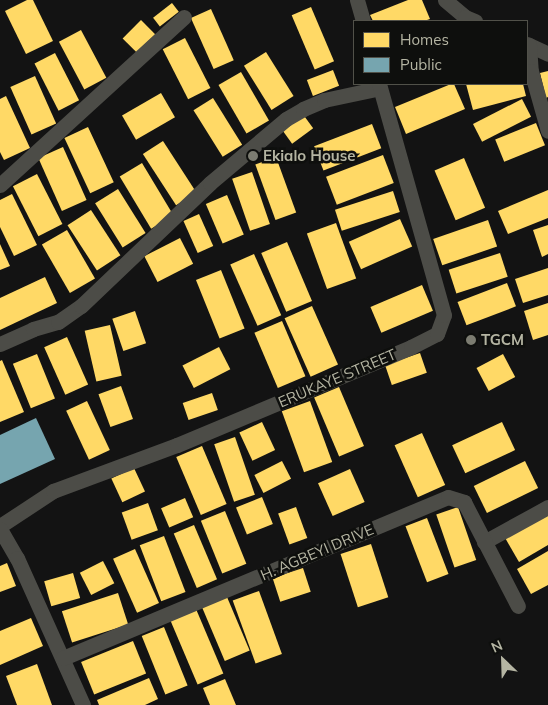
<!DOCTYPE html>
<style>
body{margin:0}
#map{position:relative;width:548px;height:705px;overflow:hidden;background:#131313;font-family:Mulish,sans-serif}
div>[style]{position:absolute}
.homes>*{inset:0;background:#ffd966;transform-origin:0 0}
.public>*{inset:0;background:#76a5af}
.minor>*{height:15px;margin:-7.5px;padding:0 7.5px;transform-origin:7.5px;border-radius:7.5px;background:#4c4c47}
.dots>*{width:14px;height:14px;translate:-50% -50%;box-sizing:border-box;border:2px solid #0e0f0d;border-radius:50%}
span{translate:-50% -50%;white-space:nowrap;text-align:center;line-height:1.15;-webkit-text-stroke:5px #0e0f0d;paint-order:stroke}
.poi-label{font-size:15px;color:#b5b5a3;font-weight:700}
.left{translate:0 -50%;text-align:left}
.street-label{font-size:15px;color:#b5b5a3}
.legend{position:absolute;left:353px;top:20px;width:175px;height:65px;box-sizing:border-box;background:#0e0f0d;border:1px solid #515149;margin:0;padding:6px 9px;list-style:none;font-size:15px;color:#b5b5a3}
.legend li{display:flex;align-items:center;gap:10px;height:25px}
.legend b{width:25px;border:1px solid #515149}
.north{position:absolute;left:478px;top:635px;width:50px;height:50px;-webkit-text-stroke:4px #0e0f0d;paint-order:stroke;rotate:336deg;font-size:14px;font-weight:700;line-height:20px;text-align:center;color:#b5b5a3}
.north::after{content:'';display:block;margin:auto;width:18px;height:22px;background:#b5b5a3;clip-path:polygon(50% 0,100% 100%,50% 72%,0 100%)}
</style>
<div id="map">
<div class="homes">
<i style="clip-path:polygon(27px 0,33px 0,53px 41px,26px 54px,5px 11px)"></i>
<i style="clip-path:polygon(408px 0,422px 0,430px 19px,424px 21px,373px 21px,370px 15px)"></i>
<i style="left:172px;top:3px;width:11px;height:24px;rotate:52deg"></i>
<i style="left:311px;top:7px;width:59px;height:21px;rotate:67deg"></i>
<i style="left:211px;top:9px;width:56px;height:22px;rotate:66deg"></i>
<i style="left:141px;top:20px;width:20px;height:26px;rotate:45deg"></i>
<i style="left:81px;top:30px;width:54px;height:25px;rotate:62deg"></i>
<i style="left:185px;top:38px;width:56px;height:25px;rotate:63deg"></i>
<i style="left:266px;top:52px;width:52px;height:26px;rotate:58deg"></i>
<i style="left:55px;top:53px;width:53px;height:23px;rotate:63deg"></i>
<i style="left:333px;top:70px;width:17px;height:28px;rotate:69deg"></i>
<i style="clip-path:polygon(548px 71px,548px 97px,546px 98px,540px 73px)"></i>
<i style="left:241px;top:72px;width:56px;height:26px;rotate:60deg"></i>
<i style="left:35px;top:76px;width:52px;height:27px;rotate:66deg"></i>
<i style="clip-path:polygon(451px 84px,454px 84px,465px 109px,406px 134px,395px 107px)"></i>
<i style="clip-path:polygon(466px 84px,523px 84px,526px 96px,473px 110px)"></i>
<i style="left:161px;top:93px;width:28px;height:45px;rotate:60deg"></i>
<i style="clip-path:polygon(6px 96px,30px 148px,4px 160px,0 152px,0 99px)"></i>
<i style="left:213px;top:98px;width:55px;height:23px;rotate:58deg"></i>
<i style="left:522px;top:99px;width:20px;height:55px;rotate:63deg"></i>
<i style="left:302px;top:113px;width:19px;height:26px;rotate:54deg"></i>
<i style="left:536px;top:123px;width:24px;height:44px;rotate:68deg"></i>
<i style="left:372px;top:124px;width:26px;height:62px;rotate:69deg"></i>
<i style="left:88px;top:127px;width:61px;height:26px;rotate:65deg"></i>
<i style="left:163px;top:141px;width:61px;height:24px;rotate:57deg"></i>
<i style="left:63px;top:147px;width:58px;height:27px;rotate:66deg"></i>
<i style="left:383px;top:155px;width:30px;height:61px;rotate:69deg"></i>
<i style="left:276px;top:157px;width:59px;height:22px;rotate:70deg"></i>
<i style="left:464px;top:158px;width:54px;height:32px;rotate:67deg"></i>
<i style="left:142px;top:163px;width:61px;height:26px;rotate:59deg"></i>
<i style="left:252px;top:172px;width:55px;height:21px;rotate:71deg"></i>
<i style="left:37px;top:174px;width:56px;height:27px;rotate:63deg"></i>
<i style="left:118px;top:189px;width:52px;height:27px;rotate:58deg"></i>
<i style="clip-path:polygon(548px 190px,548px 218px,508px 234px,498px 211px)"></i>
<i style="left:393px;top:191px;width:22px;height:61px;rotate:72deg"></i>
<i style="clip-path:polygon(12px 194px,37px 245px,14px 256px,0 227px,0 200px)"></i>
<i style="left:227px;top:195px;width:43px;height:23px;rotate:67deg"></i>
<i style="left:91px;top:210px;width:54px;height:28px;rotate:57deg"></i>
<i style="left:199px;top:214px;width:35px;height:17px;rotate:66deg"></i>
<i style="left:400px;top:219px;width:30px;height:56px;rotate:66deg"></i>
<i style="left:488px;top:220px;width:28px;height:58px;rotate:71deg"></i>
<i style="left:336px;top:223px;width:59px;height:31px;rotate:70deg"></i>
<i style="clip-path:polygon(548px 225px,548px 254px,542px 257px,533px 230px)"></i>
<i style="left:67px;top:230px;width:56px;height:29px;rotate:60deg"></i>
<i style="left:180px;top:238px;width:29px;height:40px;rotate:63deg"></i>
<i style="left:287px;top:242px;width:64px;height:28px;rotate:67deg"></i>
<i style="clip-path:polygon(0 244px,10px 266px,0 270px)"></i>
<i style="left:500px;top:253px;width:25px;height:54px;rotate:72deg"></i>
<i style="left:254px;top:254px;width:67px;height:26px;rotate:66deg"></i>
<i style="clip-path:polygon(548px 268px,548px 295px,523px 303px,515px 279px)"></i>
<i style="left:221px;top:270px;width:63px;height:27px;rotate:68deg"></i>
<i style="clip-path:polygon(45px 277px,57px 303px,0 330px,0 298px)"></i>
<i style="left:507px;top:283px;width:25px;height:53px;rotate:69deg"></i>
<i style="left:422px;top:285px;width:28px;height:56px;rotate:67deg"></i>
<i style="clip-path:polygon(548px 303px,548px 335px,533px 340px,524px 311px)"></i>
<i style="left:312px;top:306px;width:64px;height:30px;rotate:66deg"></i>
<i style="left:135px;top:311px;width:34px;height:24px;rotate:71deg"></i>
<i style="left:282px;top:321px;width:60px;height:30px;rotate:67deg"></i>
<i style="left:110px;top:325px;width:52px;height:26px;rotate:77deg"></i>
<i style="left:67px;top:337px;width:52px;height:25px;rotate:66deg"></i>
<i style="left:219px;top:347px;width:25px;height:41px;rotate:63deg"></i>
<i style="left:420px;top:353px;width:21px;height:37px;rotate:71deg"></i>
<i style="left:37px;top:354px;width:48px;height:26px;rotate:68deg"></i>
<i style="left:503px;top:354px;width:26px;height:30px;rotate:62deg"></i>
<i style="clip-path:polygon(2px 360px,24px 412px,0 422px,0 361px)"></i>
<i style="left:121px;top:386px;width:35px;height:24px;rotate:70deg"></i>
<i style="left:339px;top:387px;width:64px;height:27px;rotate:67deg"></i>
<i style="left:212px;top:393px;width:18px;height:31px;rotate:71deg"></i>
<i style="left:87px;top:401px;width:54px;height:23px;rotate:65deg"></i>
<i style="left:310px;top:401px;width:65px;height:30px;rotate:70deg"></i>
<i style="left:262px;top:422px;width:31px;height:25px;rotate:65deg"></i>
<i style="left:502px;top:422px;width:31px;height:55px;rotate:65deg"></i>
<i style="left:422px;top:433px;width:57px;height:30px;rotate:66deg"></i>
<i style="left:235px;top:437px;width:61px;height:22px;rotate:71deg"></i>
<i style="left:202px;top:446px;width:63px;height:28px;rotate:67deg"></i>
<i style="left:282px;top:461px;width:20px;height:31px;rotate:63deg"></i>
<i style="left:525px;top:461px;width:30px;height:57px;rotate:64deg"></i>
<i style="left:134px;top:468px;width:26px;height:25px;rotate:65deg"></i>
<i style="left:350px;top:469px;width:36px;height:35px;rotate:66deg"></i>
<i style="left:262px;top:497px;width:29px;height:28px;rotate:68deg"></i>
<i style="left:185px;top:498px;width:21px;height:26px;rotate:67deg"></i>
<i style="left:148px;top:503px;width:29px;height:28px;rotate:70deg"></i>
<i style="left:296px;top:507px;width:33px;height:19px;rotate:70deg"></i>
<i style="left:458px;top:507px;width:56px;height:23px;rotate:71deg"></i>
<i style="left:225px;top:511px;width:57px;height:26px;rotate:68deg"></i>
<i style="clip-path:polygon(548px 511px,548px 545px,519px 562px,504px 536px)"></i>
<i style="left:427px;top:518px;width:60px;height:23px;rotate:69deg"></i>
<i style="left:194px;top:525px;width:59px;height:22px;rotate:67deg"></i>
<i style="left:164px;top:536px;width:60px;height:26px;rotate:69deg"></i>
<i style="left:371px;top:544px;width:56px;height:32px;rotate:72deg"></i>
<i style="left:135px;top:549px;width:59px;height:24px;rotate:66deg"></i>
<i style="clip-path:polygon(548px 551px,548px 585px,531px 594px,517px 569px)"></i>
<i style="left:103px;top:561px;width:25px;height:26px;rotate:63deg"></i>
<i style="clip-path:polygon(7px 563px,16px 586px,0 592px,0 566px)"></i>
<i style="left:303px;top:568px;width:25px;height:32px;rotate:72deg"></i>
<i style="left:73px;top:573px;width:26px;height:30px;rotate:74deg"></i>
<i style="left:259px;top:591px;width:67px;height:28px;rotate:70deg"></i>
<i style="left:118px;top:593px;width:33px;height:59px;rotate:72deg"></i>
<i style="left:227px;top:597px;width:58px;height:27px;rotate:67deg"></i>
<i style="left:196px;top:609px;width:70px;height:28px;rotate:67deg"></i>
<i style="clip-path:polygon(31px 618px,43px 646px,0 665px,0 631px)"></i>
<i style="left:164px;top:627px;width:63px;height:24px;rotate:68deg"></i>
<i style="left:133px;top:641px;width:35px;height:56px;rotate:68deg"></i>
<i style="clip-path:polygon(37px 664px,52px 705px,17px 705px,6px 676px)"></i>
<i style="clip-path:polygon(149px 678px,158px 699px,145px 705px,99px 705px,97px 700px)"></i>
<i style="clip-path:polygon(225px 679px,236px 705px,210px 705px,203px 688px)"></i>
</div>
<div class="public">
<i style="clip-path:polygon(36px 418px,55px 459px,0 484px,0 435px)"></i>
</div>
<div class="minor">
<i style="left:357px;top:0;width:22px;rotate:74deg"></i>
<i style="left:445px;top:0;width:26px;rotate:40deg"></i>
<i style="left:465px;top:17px;width:11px;rotate:22deg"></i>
<i style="left:527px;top:44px;width:23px;rotate:25deg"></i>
<i style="left:529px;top:45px;width:26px;rotate:86deg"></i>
<i style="left:531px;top:71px;width:62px;rotate:74.2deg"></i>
<i style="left:0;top:185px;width:249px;rotate:-42.4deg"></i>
<i style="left:0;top:344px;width:36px;rotate:-24deg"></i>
<i style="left:33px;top:329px;width:26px;rotate:-16deg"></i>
<i style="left:58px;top:322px;width:28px;rotate:-35deg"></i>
<i style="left:81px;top:306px;width:178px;rotate:-43.6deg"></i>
<i style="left:210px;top:183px;width:99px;rotate:-40.1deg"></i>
<i style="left:286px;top:119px;width:20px;rotate:-30deg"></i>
<i style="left:303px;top:109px;width:23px;rotate:-23deg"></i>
<i style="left:324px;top:100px;width:57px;rotate:-12.1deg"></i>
<i style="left:0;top:526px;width:64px;rotate:-33.4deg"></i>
<i style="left:53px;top:491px;width:132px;rotate:-20.4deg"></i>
<i style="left:177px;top:445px;width:254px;rotate:-22.7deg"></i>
<i style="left:411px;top:347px;width:29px;rotate:-27deg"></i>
<i style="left:437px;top:334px;width:20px;rotate:-70deg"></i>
<i style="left:444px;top:315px;width:240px;rotate:-105.7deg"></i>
<i style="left:0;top:529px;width:34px;rotate:60deg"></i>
<i style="left:17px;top:558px;width:161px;rotate:65.8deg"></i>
<i style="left:484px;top:542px;width:73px;rotate:-28.7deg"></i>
<i style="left:63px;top:658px;width:417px;rotate:-22.7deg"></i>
<i style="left:448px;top:497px;width:17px;rotate:17deg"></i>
<i style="left:464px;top:502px;width:117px;rotate:62.6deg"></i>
</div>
<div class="dots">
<i style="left:253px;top:156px;background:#7c7c71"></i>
<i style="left:471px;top:340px;background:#7c7c71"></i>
</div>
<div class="poi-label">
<span class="left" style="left:263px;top:156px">Ekialo House</span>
<span class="left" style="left:481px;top:340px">TGCM</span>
</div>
<div class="street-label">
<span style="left:337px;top:378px;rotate:-23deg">ERUKAYE STREET</span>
<span style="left:317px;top:552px;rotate:-23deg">H. AGBEYI DRIVE</span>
</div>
<ul class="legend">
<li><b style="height:14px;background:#ffd966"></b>Homes</li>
<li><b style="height:14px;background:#76a5af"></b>Public</li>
</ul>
<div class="north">N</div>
</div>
